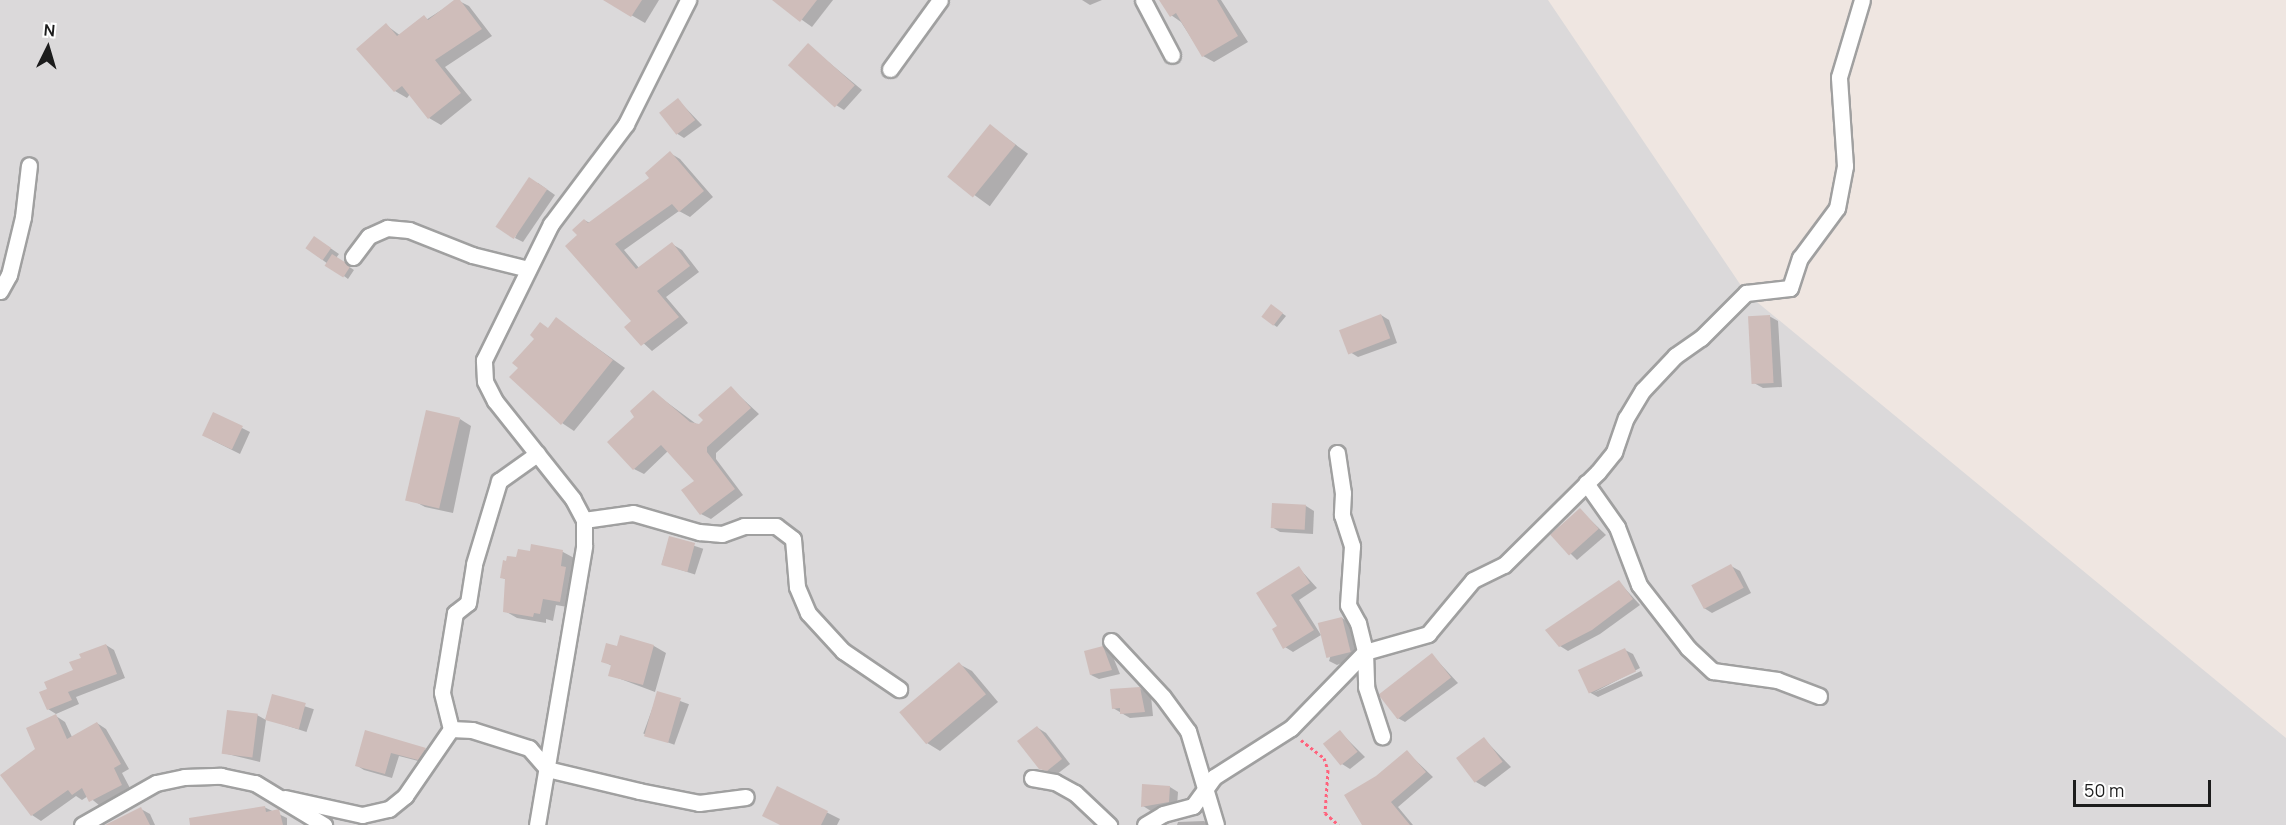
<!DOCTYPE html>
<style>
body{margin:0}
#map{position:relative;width:2286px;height:825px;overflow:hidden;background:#efe6e1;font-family:Manrope,sans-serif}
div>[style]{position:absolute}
.residential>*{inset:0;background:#dbd9da}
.shadow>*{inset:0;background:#0003;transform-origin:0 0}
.building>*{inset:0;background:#cfbdba;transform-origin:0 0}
.path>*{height:3px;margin-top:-1.5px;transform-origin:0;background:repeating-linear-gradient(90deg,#ff627c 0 3px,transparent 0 6px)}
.roads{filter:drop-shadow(2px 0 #a0a0a0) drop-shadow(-2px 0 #a0a0a0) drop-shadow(0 2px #a0a0a0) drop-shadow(0 -2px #a0a0a0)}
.minor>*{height:15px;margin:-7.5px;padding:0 7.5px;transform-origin:7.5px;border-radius:7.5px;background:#fff}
span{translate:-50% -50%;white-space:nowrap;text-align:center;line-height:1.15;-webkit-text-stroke:5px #fff;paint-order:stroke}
.north{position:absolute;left:18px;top:18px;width:60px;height:60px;-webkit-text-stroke:4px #fff;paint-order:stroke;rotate:5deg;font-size:16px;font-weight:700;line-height:24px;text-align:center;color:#1c1c1c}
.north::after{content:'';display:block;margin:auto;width:21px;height:27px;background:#1c1c1c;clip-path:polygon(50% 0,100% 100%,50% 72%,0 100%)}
.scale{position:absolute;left:2073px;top:780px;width:138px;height:27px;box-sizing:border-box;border:3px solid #1c1c1c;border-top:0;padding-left:8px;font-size:18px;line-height:21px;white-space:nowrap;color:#1c1c1c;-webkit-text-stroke:4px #fff;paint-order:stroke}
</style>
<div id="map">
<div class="residential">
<i style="clip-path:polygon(0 0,1548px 0,1746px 293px,2286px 738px,2286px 825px,0 825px)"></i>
</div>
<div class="shadow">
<i style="clip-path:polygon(457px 0,469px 6px,492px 36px,445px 67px,472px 100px,441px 125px,429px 118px,410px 94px,407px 98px,395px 91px,358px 49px,386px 25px,401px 36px)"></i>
<i style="clip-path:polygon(605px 0,659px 0,645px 23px)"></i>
<i style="clip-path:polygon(774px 0,833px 0,812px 27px)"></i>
<i style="clip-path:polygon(1082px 0,1102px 0,1090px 5px)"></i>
<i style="clip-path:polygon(1161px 0,1221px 0,1248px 42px,1214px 62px,1203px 56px,1181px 22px,1171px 15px)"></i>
<i style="clip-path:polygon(808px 45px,862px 90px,844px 110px,836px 105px)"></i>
<i style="clip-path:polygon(678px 100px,702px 125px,684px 138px,676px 133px)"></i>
<i style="left:990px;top:126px;width:47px;height:65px;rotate:36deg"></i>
<i style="clip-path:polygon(670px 153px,680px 159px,713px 197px,690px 217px,679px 211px,624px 250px,639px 268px,672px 244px,682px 250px,699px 272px,666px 297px,688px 323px,652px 351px,626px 327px,633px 322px,579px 235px,584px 220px,590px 223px,651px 178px)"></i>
<i style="clip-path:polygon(538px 183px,555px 195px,523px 242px,515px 238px)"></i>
<i style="clip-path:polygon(323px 243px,339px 254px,336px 258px,354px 270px,348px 279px,308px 249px)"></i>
<i style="clip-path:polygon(1275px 308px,1286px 316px,1277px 327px,1274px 325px)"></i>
<i style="clip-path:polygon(1381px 315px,1389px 320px,1397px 343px,1358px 357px,1350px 352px)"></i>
<i style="clip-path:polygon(1769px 316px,1778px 321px,1782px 387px,1763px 388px,1754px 383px)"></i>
<i style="clip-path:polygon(557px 319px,625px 368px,574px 431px,562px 423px,549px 329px)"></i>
<i style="clip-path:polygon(731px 388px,759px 414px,716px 453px,716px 459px,743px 495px,711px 519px,701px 514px,696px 481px,668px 451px,644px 474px,634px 469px,637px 417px,653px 392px,699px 426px)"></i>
<i style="clip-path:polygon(460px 419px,471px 426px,453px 513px,425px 507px,414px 501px)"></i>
<i style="clip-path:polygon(242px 428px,250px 432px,240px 454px,212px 440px)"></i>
<i style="clip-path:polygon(1273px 504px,1306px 506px,1314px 511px,1313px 534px,1280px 532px,1272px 527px)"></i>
<i style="clip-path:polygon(1580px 510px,1606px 535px,1577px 560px,1551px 534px)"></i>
<i style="left:670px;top:538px;width:35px;height:27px;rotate:18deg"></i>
<i style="clip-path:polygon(532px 546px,563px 552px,576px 559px,573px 608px,556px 605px,553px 621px,546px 619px,546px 623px,517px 618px,505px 611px,507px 580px,501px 577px,517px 559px,531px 553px)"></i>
<i style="clip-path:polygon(1731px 566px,1740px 571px,1751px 593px,1712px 613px,1704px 608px)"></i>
<i style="clip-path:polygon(1299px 568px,1317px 588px,1299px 600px,1321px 635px,1293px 652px,1285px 647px,1280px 626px)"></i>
<i style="clip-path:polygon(1619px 582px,1640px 605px,1600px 634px,1568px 651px,1560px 646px)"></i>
<i style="clip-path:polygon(1342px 618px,1350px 623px,1359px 656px,1337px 665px,1329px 661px)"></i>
<i style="clip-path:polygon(106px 645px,114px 650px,125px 678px,76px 697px,79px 704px,56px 714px,48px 709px,82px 659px)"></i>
<i style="clip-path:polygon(654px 646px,666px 653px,655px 692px,610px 675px,612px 666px,603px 661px,618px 648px)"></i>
<i style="clip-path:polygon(1103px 647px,1111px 652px,1120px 674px,1099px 679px,1091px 675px)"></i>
<i style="clip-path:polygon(1625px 650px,1633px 654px,1640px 668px,1593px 693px,1641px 671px,1643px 676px,1598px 697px,1589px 692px)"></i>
<i style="clip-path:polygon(1432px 655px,1458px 683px,1405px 722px,1396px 717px)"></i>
<i style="clip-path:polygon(959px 664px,972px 671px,998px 702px,940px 751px,927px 743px)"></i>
<i style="clip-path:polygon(1140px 688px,1151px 696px,1153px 716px,1130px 718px,1113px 708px)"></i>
<i style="left:658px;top:693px;width:33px;height:43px;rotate:20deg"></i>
<i style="left:273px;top:696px;width:43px;height:24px;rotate:18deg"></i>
<i style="clip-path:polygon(257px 715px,266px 720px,260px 762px,223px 753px)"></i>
<i style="clip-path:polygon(56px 716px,65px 722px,72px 737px,97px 723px,106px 729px,129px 769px,122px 773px,131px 790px,100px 806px,88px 796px,82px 800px,76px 796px,41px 821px,32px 815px,37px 750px)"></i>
<i style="clip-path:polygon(1038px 728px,1046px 733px,1070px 764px,1056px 775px,1040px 768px)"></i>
<i style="clip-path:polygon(366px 732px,425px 750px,432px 754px,426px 763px,399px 756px,392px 778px,364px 770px,356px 765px)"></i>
<i style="clip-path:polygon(1340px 732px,1365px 757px,1350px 769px,1342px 764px)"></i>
<i style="clip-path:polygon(1484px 739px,1511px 767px,1485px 787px,1476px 782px)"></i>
<i style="clip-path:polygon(1407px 752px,1433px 777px,1398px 807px,1413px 825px,1368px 825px,1377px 777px)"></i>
<i style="clip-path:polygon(1170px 787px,1178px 792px,1177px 806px,1151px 811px,1143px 806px)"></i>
<i style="clip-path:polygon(778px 788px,840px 819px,837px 825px,781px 825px)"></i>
<i style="clip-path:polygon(264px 807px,287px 818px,287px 825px,205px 825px)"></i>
<i style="clip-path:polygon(141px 809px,150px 814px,155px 825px,124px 825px)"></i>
<i style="clip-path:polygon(1204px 821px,1210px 825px,1177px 825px,1178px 822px)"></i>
</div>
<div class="building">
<i style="clip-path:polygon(454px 0,460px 0,482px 29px,435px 60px,461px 93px,428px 119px,402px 86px,394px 92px,356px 49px,386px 23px,397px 36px,424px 15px,428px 20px)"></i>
<i style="clip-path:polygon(603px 0,642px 0,631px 17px)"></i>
<i style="clip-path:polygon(772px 0,817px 0,800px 22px)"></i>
<i style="clip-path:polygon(1159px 0,1217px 0,1238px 36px,1202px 57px,1176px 13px,1170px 17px)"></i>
<i style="left:808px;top:43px;width:63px;height:30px;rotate:42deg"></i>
<i style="left:678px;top:98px;width:28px;height:24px;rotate:52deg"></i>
<i style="left:990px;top:124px;width:33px;height:68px;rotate:39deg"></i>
<i style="clip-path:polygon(670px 151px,704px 191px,679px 212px,672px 204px,615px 244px,636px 269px,672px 242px,690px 266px,657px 291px,679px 317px,641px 346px,624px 327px,631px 321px,565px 246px,577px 235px,572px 230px,584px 219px,588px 223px,649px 178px,645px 173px)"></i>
<i style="left:529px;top:177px;width:22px;height:60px;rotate:34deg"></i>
<i style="left:314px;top:236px;width:21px;height:15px;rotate:35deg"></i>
<i style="left:332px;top:254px;width:22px;height:14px;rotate:32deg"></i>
<i style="left:1271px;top:304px;width:15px;height:16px;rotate:37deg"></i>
<i style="left:1381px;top:314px;width:26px;height:45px;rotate:69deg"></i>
<i style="left:1770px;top:315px;width:68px;height:22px;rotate:87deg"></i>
<i style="clip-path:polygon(556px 317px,613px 360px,561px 425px,509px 377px,518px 368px,512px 363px,534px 339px,530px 335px,540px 322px,548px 328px)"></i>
<i style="clip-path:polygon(731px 386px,751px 408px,707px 447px,707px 452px,735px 489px,700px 515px,681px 490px,694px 481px,661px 445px,633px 470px,607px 442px,634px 417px,630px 411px,653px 390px,690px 422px,699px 424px,703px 420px,698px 415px)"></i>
<i style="left:426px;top:410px;width:35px;height:93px;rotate:13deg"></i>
<i style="left:213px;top:412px;width:33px;height:26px;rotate:25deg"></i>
<i style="left:1272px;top:503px;width:34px;height:25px;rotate:3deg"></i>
<i style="left:1580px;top:508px;width:28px;height:40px;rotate:48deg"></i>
<i style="left:669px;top:536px;width:27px;height:30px;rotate:15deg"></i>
<i style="clip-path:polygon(531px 544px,563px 550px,561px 566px,566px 567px,560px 602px,543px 599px,540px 614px,534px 613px,533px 617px,503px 612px,505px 579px,500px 578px,503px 560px,506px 561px,507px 556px,516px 557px,518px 549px,530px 551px)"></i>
<i style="left:1731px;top:564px;width:27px;height:45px;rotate:62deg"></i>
<i style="clip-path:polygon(1299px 566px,1310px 583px,1291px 595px,1314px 630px,1283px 649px,1272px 629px,1277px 626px,1256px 593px)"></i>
<i style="clip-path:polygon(1619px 580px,1633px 599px,1592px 630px,1559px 647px,1545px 630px)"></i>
<i style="left:1342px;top:617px;width:36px;height:25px;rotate:76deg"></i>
<i style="clip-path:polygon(620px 635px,654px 645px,643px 685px,608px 676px,611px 665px,601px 662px,606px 643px,617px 646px)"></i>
<i style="clip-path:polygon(106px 644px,117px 674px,68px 692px,72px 700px,47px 710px,39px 692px,47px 689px,44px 682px,73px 670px,69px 662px,81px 658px,79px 654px)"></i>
<i style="clip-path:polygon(1103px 646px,1112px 670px,1090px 675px,1084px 651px)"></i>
<i style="left:1625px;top:648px;width:26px;height:52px;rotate:65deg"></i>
<i style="left:1432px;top:653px;width:31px;height:68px;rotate:52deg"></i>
<i style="left:959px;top:662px;width:42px;height:78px;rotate:50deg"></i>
<i style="clip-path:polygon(1140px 687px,1145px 712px,1120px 714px,1120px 708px,1112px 709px,1110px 689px)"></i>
<i style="left:657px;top:691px;width:25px;height:47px;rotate:16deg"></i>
<i style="left:272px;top:694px;width:35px;height:27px;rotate:15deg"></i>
<i style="left:227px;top:710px;width:31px;height:44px;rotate:7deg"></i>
<i style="clip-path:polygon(56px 714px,67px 739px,97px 722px,121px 764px,114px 768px,122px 785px,89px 802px,82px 788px,72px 795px,68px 790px,31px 816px,0 775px,35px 749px,26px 728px)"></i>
<i style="clip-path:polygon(1037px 726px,1062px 759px,1047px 771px,1039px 769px,1017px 741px)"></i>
<i style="clip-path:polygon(365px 730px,426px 748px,418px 760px,391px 753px,385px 774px,355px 766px)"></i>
<i style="left:1340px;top:730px;width:28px;height:22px;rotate:51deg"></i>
<i style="left:1484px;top:737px;width:31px;height:35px;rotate:53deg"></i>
<i style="clip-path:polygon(1407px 750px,1426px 772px,1391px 802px,1410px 825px,1362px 825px,1344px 795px,1376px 776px)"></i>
<i style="clip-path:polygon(1142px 784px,1170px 786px,1169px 802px,1141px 807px)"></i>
<i style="clip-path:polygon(777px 786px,828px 811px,821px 825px,780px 825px,762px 816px)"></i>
<i style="clip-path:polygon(265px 806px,266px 812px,279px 809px,283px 825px,190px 825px,189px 818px)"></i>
<i style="clip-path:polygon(141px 807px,150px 825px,105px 825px)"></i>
</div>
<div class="path">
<i style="left:1301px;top:740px;width:29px;rotate:38deg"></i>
<i style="left:1324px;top:758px;width:13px;rotate:72deg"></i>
<i style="left:1328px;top:770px;width:43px;rotate:94deg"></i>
<i style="left:1325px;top:813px;width:18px;rotate:41deg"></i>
</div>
<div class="roads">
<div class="minor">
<i style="left:1143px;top:0;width:62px;rotate:62.2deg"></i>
<i style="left:890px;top:69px;width:85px;rotate:-54.1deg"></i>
<i style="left:353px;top:257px;width:26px;rotate:-53deg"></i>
<i style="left:369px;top:236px;width:20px;rotate:-24deg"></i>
<i style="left:387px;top:228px;width:22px;rotate:5deg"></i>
<i style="left:409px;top:230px;width:68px;rotate:21.6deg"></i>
<i style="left:472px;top:255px;width:58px;rotate:14deg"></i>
<i style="left:0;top:291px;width:18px;rotate:-61deg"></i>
<i style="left:9px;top:275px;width:60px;rotate:-76.4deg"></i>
<i style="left:23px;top:217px;width:52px;rotate:-83.4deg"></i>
<i style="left:1337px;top:453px;width:40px;rotate:81.5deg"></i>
<i style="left:1343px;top:493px;width:22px;rotate:93deg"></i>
<i style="left:1342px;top:515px;width:33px;rotate:72deg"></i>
<i style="left:1352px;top:546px;width:59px;rotate:93.9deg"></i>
<i style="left:1348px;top:605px;width:21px;rotate:61deg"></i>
<i style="left:1358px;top:623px;width:30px;rotate:76deg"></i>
<i style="left:1365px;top:652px;width:35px;rotate:88deg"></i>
<i style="left:1366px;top:687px;width:52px;rotate:71.9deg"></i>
<i style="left:1586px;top:483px;width:54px;rotate:54.8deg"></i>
<i style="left:1617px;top:527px;width:62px;rotate:69.2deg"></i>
<i style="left:1639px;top:585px;width:80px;rotate:52.1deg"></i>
<i style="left:1688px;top:648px;width:34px;rotate:43deg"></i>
<i style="left:1713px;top:671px;width:65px;rotate:8deg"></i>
<i style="left:1777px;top:680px;width:45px;rotate:20.9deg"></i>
<i style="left:584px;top:520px;width:49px;rotate:-8.1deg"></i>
<i style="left:633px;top:513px;width:69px;rotate:16.1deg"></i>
<i style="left:699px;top:532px;width:23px;rotate:5deg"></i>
<i style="left:722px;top:534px;width:23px;rotate:-20deg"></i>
<i style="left:744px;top:526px;width:32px"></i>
<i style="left:776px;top:526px;width:21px;rotate:37deg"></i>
<i style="left:793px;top:539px;width:48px;rotate:85.2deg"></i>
<i style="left:797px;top:587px;width:28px;rotate:67deg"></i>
<i style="left:808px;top:613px;width:52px;rotate:47.4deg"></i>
<i style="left:843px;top:651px;width:68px;rotate:34.2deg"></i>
<i style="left:1111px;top:641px;width:76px;rotate:47.1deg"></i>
<i style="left:1163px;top:697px;width:42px;rotate:53.7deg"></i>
<i style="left:1188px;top:731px;width:98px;rotate:73.4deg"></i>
<i style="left:451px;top:729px;width:38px;rotate:-104deg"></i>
<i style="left:442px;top:692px;width:80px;rotate:-80.7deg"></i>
<i style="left:455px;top:613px;width:16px;rotate:-38deg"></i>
<i style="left:468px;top:603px;width:39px;rotate:-81deg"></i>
<i style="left:474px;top:564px;width:87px;rotate:-73.2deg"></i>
<i style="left:499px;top:481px;width:47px;rotate:-35.4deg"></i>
<i style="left:1032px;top:778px;width:23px;rotate:10deg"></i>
<i style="left:1055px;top:782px;width:23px;rotate:29deg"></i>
<i style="left:1075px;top:793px;width:47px;rotate:43.3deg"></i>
<i style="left:285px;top:798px;width:79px;rotate:12.4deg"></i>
<i style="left:362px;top:815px;width:28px;rotate:-13deg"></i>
<i style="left:389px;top:809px;width:21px;rotate:-39deg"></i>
<i style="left:405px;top:796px;width:81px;rotate:-55.5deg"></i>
<i style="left:451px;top:729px;width:21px;rotate:3deg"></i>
<i style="left:472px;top:730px;width:60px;rotate:17.5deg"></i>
<i style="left:529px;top:748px;width:28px;rotate:49deg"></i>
<i style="left:547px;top:769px;width:95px;rotate:13.4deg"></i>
<i style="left:639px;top:791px;width:61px;rotate:11.3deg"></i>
<i style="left:699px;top:803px;width:47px;rotate:-7.3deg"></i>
<i style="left:82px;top:825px;width:85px;rotate:-29.6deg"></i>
<i style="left:156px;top:783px;width:29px;rotate:-12deg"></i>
<i style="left:184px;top:777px;width:37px;rotate:-2deg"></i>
<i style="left:221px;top:776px;width:35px;rotate:12deg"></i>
<i style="left:255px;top:783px;width:81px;rotate:31.3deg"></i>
<i style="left:537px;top:825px;width:283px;rotate:-80.4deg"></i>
<i style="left:584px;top:546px;width:26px;rotate:-90deg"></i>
<i style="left:584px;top:520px;width:24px;rotate:-118deg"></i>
<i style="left:573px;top:499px;width:125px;rotate:-128.5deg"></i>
<i style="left:495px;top:401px;width:22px;rotate:-117deg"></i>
<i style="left:485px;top:381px;width:21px;rotate:-93deg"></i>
<i style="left:484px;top:360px;width:152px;rotate:-63.8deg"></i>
<i style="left:551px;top:224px;width:125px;rotate:-53.1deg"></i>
<i style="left:626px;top:124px;width:139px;rotate:-63.4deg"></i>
<i style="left:1145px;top:825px;width:21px;rotate:-31deg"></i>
<i style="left:1163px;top:814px;width:31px;rotate:-15deg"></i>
<i style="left:1193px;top:806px;width:36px;rotate:-54deg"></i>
<i style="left:1214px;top:777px;width:91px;rotate:-32.5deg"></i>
<i style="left:1291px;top:728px;width:106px;rotate:-45.8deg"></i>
<i style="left:1365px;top:652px;width:66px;rotate:-15.9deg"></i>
<i style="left:1428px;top:634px;width:70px;rotate:-50.2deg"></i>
<i style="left:1473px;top:580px;width:34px;rotate:-26deg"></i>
<i style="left:1504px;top:565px;width:132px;rotate:-44.7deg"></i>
<i style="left:1598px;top:472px;width:26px;rotate:-51deg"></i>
<i style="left:1614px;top:452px;width:36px;rotate:-71deg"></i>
<i style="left:1626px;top:418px;width:33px;rotate:-59deg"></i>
<i style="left:1643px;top:390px;width:47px;rotate:-46.7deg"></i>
<i style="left:1675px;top:356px;width:32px;rotate:-35deg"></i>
<i style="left:1701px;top:338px;width:64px;rotate:-45deg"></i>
<i style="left:1746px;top:293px;width:44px;rotate:-6.5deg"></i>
<i style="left:1790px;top:288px;width:32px;rotate:-72deg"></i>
<i style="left:1800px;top:258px;width:62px;rotate:-53.5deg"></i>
<i style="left:1837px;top:208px;width:43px;rotate:-79.2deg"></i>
<i style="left:1845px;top:166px;width:89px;rotate:-93.9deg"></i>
<i style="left:1839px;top:77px;width:80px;rotate:-73.4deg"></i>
</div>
</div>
<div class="north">N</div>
<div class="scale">50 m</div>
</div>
